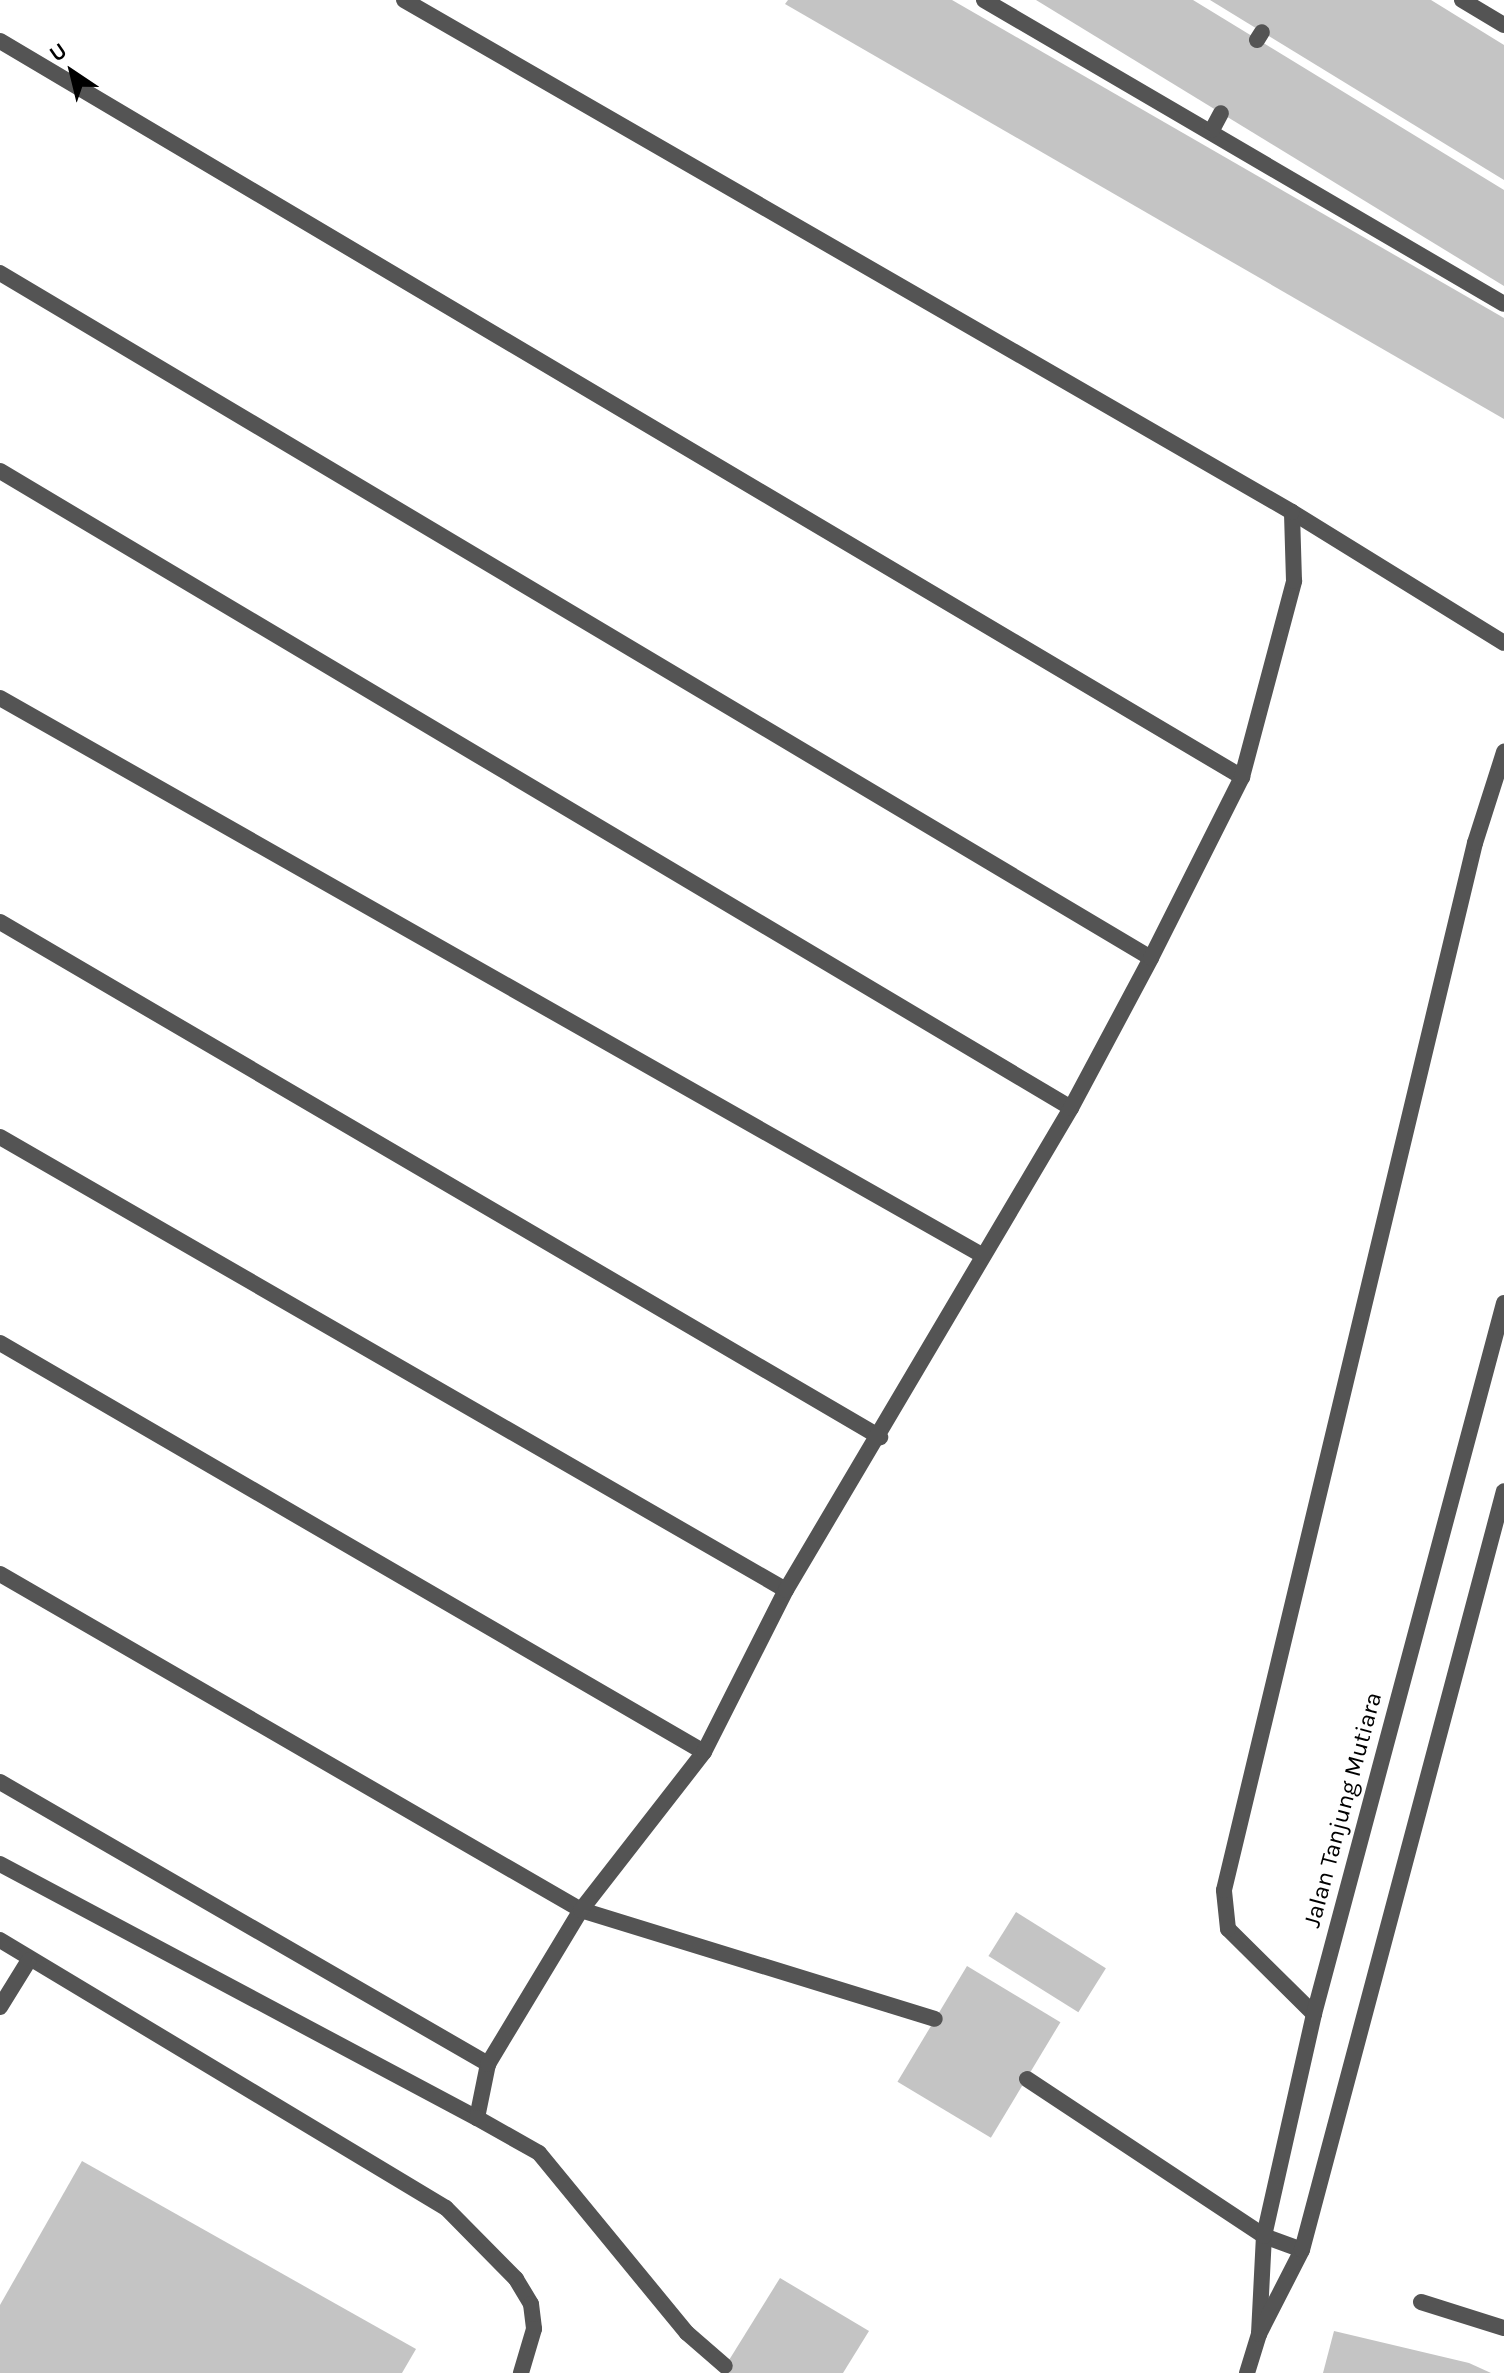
<!DOCTYPE html>
<style>
body{margin:0}
#map{position:relative;width:1504px;height:2373px;overflow:hidden;background:#fff;font-family:Karla,sans-serif}
div>[style]{position:absolute}
.building>*{inset:0;background:#c4c4c4;transform-origin:0 0}
.service>*{height:16px;margin:-8px;padding:0 8px;transform-origin:8px;border-radius:8px;background:#545454}
span{translate:-50% -50%;white-space:nowrap;text-align:center;line-height:1.15;-webkit-text-stroke:6px #fff;paint-order:stroke}
.street-label{font-size:24px;color:#000}
.north{position:absolute;left:32px;top:32px;width:80px;height:80px;-webkit-text-stroke:6px #fff;paint-order:stroke;rotate:325deg;font-size:22px;font-weight:700;line-height:32px;text-align:center;color:#000}
.north::after{content:'';display:block;margin:auto;width:28px;height:36px;background:#000;clip-path:polygon(50% 0,100% 100%,50% 72%,0 100%)}
</style>
<div id="map">
<div class="building">
<i style="clip-path:polygon(788px 0,952px 0,1504px 318px,1504px 419px,785px 4px)"></i>
<i style="clip-path:polygon(1036px 0,1193px 0,1504px 190px,1504px 286px)"></i>
<i style="clip-path:polygon(1210px 0,1431px 0,1504px 45px,1504px 180px)"></i>
<i style="left:1016px;top:1912px;width:106px;height:52px;rotate:32deg"></i>
<i style="left:967px;top:1966px;width:109px;height:135px;rotate:31deg"></i>
<i style="clip-path:polygon(82px 2161px,416px 2349px,402px 2373px,0 2373px,0 2305px)"></i>
<i style="clip-path:polygon(780px 2278px,869px 2331px,843px 2373px,721px 2373px)"></i>
<i style="clip-path:polygon(1334px 2331px,1469px 2363px,1491px 2373px,1323px 2373px)"></i>
</div>
<div class="service">
<i style="left:984px;top:0;width:602px;rotate:30.31deg"></i>
<i style="left:1462px;top:0;width:49px;rotate:30.8deg"></i>
<i style="left:1257px;top:40px;width:9px;rotate:-58deg"></i>
<i style="left:0;top:41px;width:1444px;rotate:30.65deg"></i>
<i style="left:1212px;top:130px;width:19px;rotate:-62deg"></i>
<i style="left:0;top:273px;width:1339px;rotate:30.76deg"></i>
<i style="left:0;top:471px;width:1246px;rotate:30.74deg"></i>
<i style="left:1292px;top:512px;width:249px;rotate:31.7deg"></i>
<i style="left:0;top:698px;width:1127px;rotate:29.57deg"></i>
<i style="left:0;top:922px;width:1020px;rotate:30.34deg"></i>
<i style="left:0;top:1137px;width:907px;rotate:29.96deg"></i>
<i style="left:0;top:1343px;width:814px;rotate:30.16deg"></i>
<i style="left:0;top:1574px;width:671px;rotate:30.04deg"></i>
<i style="left:581px;top:1910px;width:370px;rotate:17.1deg"></i>
<i style="left:0;top:1782px;width:564px;rotate:30.02deg"></i>
<i style="left:0;top:1864px;width:540px;rotate:28.04deg"></i>
<i style="left:477px;top:2118px;width:55px;rotate:-78.5deg"></i>
<i style="left:488px;top:2064px;width:180px;rotate:-58.9deg"></i>
<i style="left:581px;top:1910px;width:200px;rotate:-52.1deg"></i>
<i style="left:704px;top:1752px;width:182px;rotate:-63.2deg"></i>
<i style="left:786px;top:1590px;width:560px;rotate:-59.4deg"></i>
<i style="left:1071px;top:1108px;width:170px;rotate:-61.9deg"></i>
<i style="left:1151px;top:958px;width:203px;rotate:-63.3deg"></i>
<i style="left:1242px;top:777px;width:203px;rotate:-75.1deg"></i>
<i style="left:1294px;top:581px;width:69px;rotate:-91.7deg"></i>
<i style="left:1292px;top:512px;width:1025px;rotate:-150.03deg"></i>
<i style="left:0;top:1940px;width:520px;rotate:31deg"></i>
<i style="left:446px;top:2208px;width:100px;rotate:45.4deg"></i>
<i style="left:516px;top:2279px;width:29px;rotate:59deg"></i>
<i style="left:531px;top:2304px;width:25px;rotate:83deg"></i>
<i style="left:534px;top:2329px;width:46px;rotate:106.5deg"></i>
<i style="left:0;top:2007px;width:55px;rotate:-58.3deg"></i>
<i style="left:1314px;top:2014px;width:121px;rotate:-135.3deg"></i>
<i style="left:1228px;top:1929px;width:39px;rotate:-96deg"></i>
<i style="left:1224px;top:1890px;width:1077px;rotate:-76.52deg"></i>
<i style="left:1475px;top:843px;width:96px;rotate:-72.3deg"></i>
<i style="left:1027px;top:2079px;width:284px;rotate:33.5deg"></i>
<i style="left:1264px;top:2236px;width:40px;rotate:20.2deg"></i>
<i style="left:477px;top:2118px;width:71px;rotate:29.4deg"></i>
<i style="left:539px;top:2153px;width:233px;rotate:50.6deg"></i>
<i style="left:687px;top:2333px;width:50px;rotate:41deg"></i>
<i style="left:1421px;top:2302px;width:87px;rotate:17.4deg"></i>
<i style="left:1259px;top:2334px;width:98px;rotate:-87.1deg"></i>
<i style="left:1264px;top:2236px;width:228px;rotate:-77.3deg"></i>
<i style="left:1314px;top:2014px;width:736px;rotate:-75.04deg"></i>
<i style="left:1247px;top:2373px;width:41px;rotate:-72.9deg"></i>
<i style="left:1259px;top:2334px;width:94px;rotate:-62.9deg"></i>
<i style="left:1302px;top:2250px;width:785px;rotate:-75.1deg"></i>
</div>
<div class="street-label">
<span style="left:1343px;top:1810px;rotate:-75deg">Jalan Tanjung Mutiara</span>
</div>
<div class="north">U</div>
</div>
